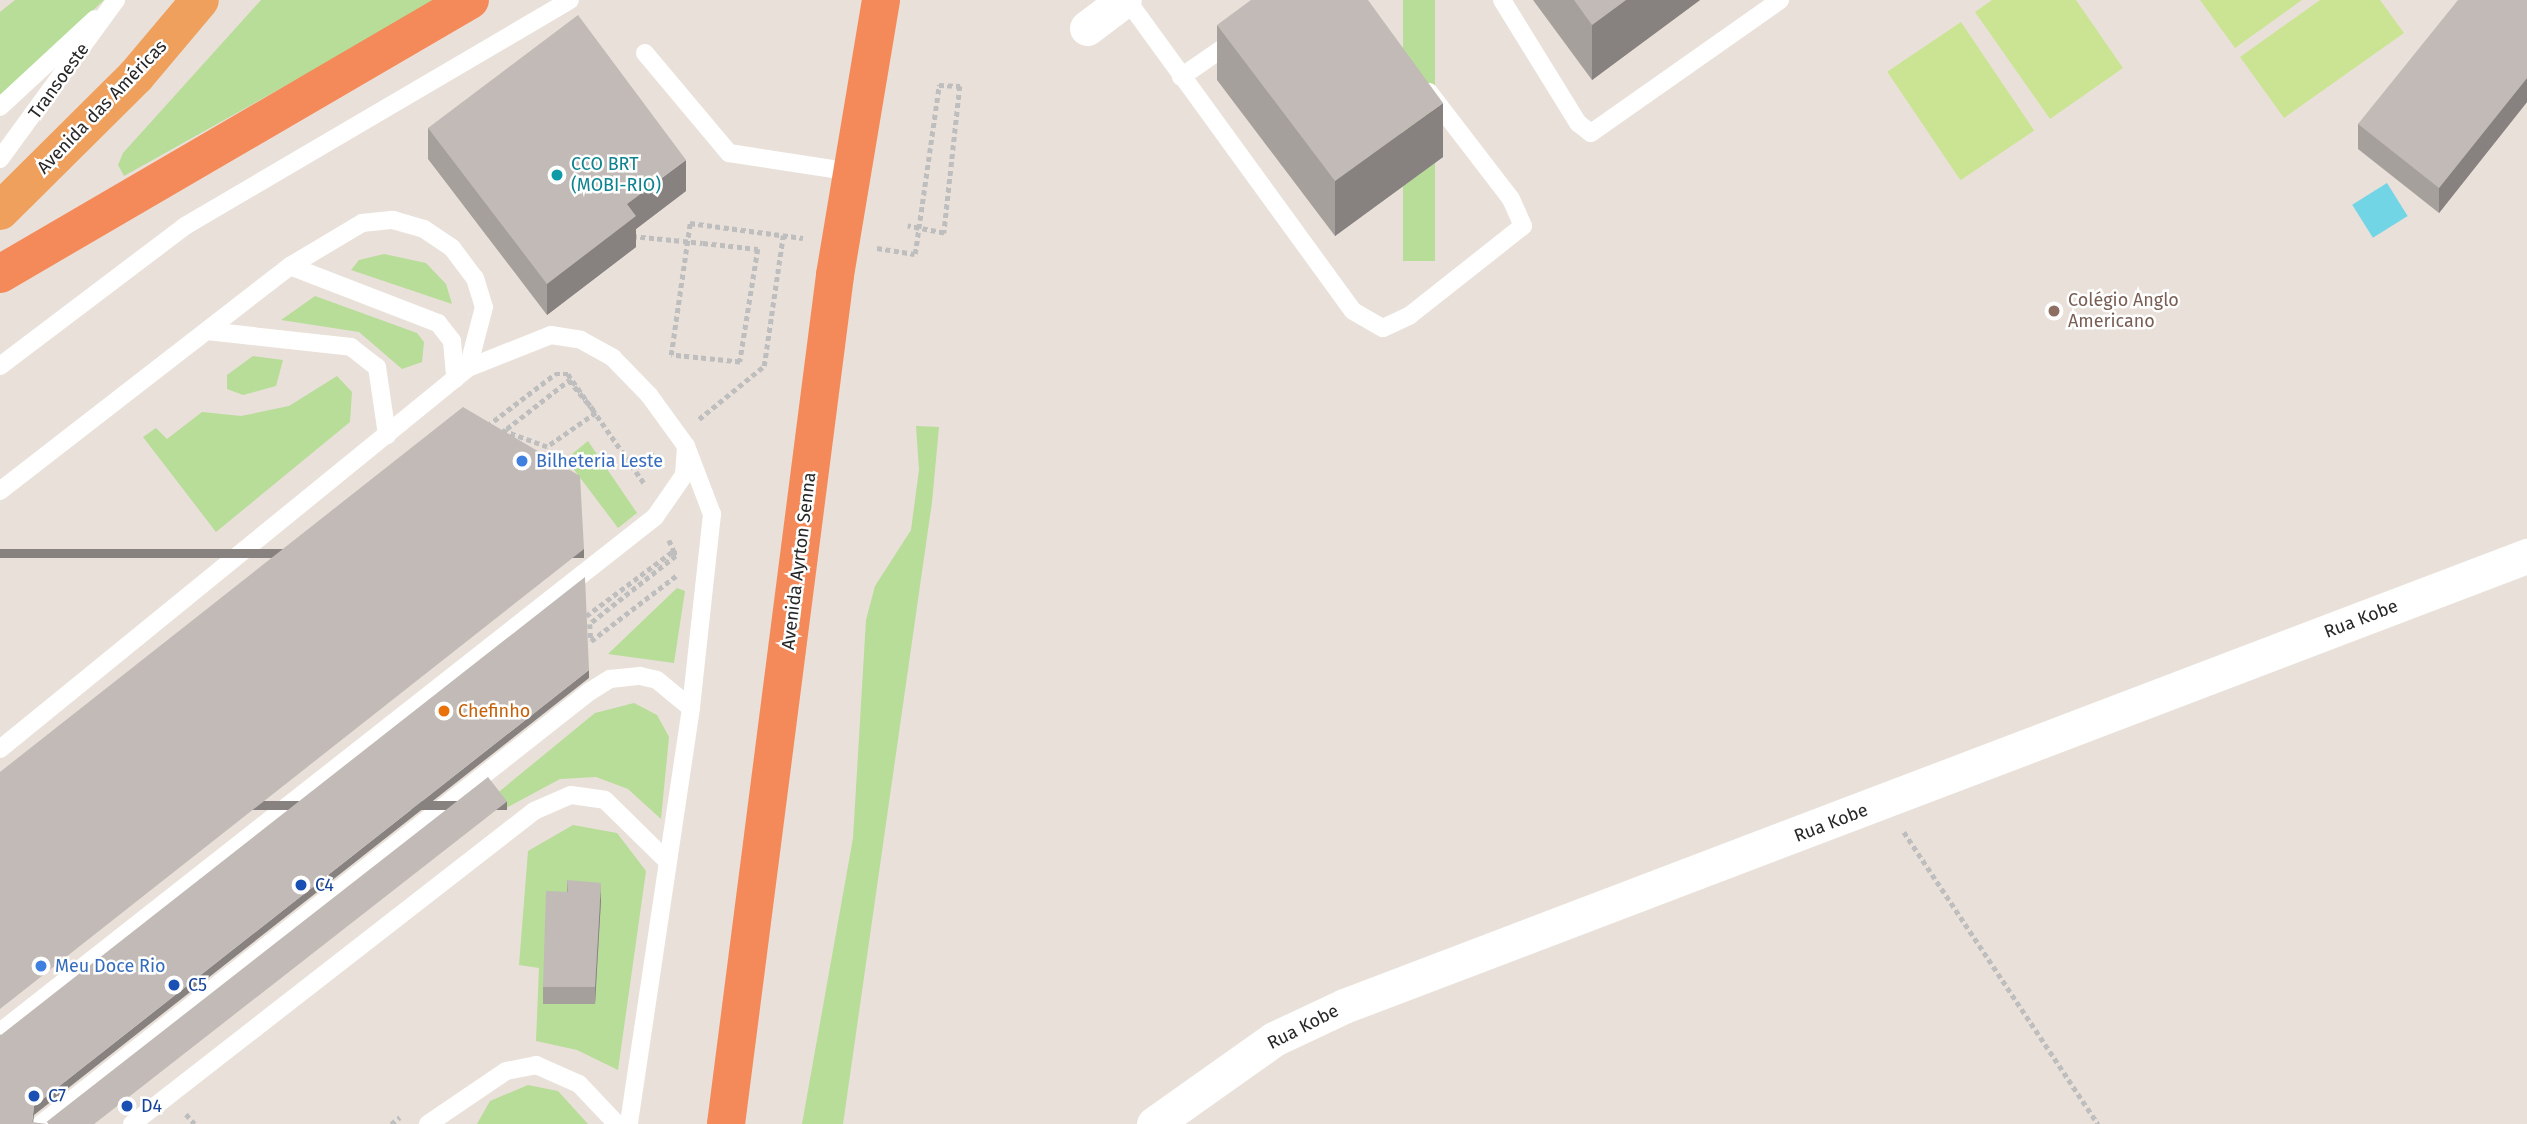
<!DOCTYPE html>
<meta charset="utf-8">
<style>
body{margin:0}
#map{position:relative;width:2527px;height:1124px;overflow:hidden;background:#e9e0d9;font-family:"Fira Sans",sans-serif}
div>[style]{position:absolute}
.green>*{inset:0;background:#b7dd98;transform-origin:0 0}
.pitch>*{inset:0;background:#cbe494;transform-origin:0 0}
.water>*{inset:0;background:#71d5e6;transform-origin:0 0}
.path>*{height:4.5px;margin-top:-2.25px;transform-origin:0;background:repeating-linear-gradient(90deg,#bebebe 0 5px,transparent 0 8.5px)}
.service>*{height:18px;margin:-9px;padding:0 9px;transform-origin:9px;border-radius:9px;background:#fff}
.minor>*{height:35px;margin:-17.5px;padding:0 17.5px;transform-origin:17.5px;border-radius:17.5px;background:#fff}
.trunk>*{height:38px;margin:-19px;padding:0 19px;transform-origin:19px;border-radius:19px;background:#eea05c}
.motorway>*{height:38px;margin:-19px;padding:0 19px;transform-origin:19px;border-radius:19px;background:#f48a59}
.wall>*{inset:0;background:#a6a09d}
.shaded-wall>*{inset:0;background:#87827f;transform-origin:0 0}
.building>*{inset:0;background:#c1bab6;transform-origin:0 0}
.dots>*{width:19px;height:19px;translate:-50% -50%;box-sizing:border-box;border:4px solid #fff;border-radius:50%}
span{translate:-50% -50%;white-space:nowrap;text-align:center;line-height:1.15;-webkit-text-stroke:5px #fff;paint-order:stroke}
.street-label{font-size:18px;color:#272727}
.culture-label{font-size:18px;color:#0d838f}
.left{translate:0 -50%;text-align:left}
.education-label{font-size:18px;color:#785e54}
.shop-label{font-size:18px;color:#366cbe}
.food-label{font-size:18px;color:#c56008}
.transit-label{font-size:18px;color:#164399}
</style>
<div id="map">
<div class="green">
<i style="clip-path:polygon(15px 0,104px 0,0 97px,0 12px)"></i>
<i style="clip-path:polygon(261px 0,439px 0,124px 176px,118px 165px,123px 153px)"></i>
<i style="left:1403px;top:0;width:32px;height:261px"></i>
<i style="clip-path:polygon(384px 254px,426px 263px,446px 284px,452px 304px,351px 270px,359px 260px)"></i>
<i style="clip-path:polygon(315px 296px,417px 333px,424px 342px,422px 362px,402px 369px,359px 332px,281px 320px)"></i>
<i style="clip-path:polygon(253px 356px,283px 360px,276px 386px,243px 395px,227px 389px,227px 375px)"></i>
<i style="clip-path:polygon(337px 376px,352px 392px,350px 422px,216px 532px,143px 437px,156px 428px,167px 439px,202px 412px,241px 416px,289px 406px)"></i>
<i style="clip-path:polygon(916px 426px,939px 427px,932px 502px,843px 1124px,802px 1124px,853px 838px,866px 620px,875px 586px,911px 530px,919px 470px)"></i>
<i style="clip-path:polygon(588px 441px,637px 513px,618px 528px,566px 459px)"></i>
<i style="clip-path:polygon(677px 588px,685px 591px,674px 663px,608px 654px)"></i>
<i style="clip-path:polygon(634px 703px,657px 715px,669px 737px,661px 819px,628px 789px,596px 777px,560px 779px,506px 808px,495px 795px,595px 713px)"></i>
<i style="clip-path:polygon(573px 825px,617px 833px,646px 871px,618px 1070px,577px 1050px,536px 1041px,539px 968px,519px 965px,528px 851px)"></i>
<i style="clip-path:polygon(528px 1085px,558px 1091px,588px 1124px,477px 1124px,490px 1101px)"></i>
</div>
<div class="pitch">
<i style="clip-path:polygon(1992px 0,2076px 0,2123px 68px,2050px 119px,1975px 12px)"></i>
<i style="clip-path:polygon(2200px 0,2302px 0,2235px 48px)"></i>
<i style="clip-path:polygon(2320px 0,2380px 0,2404px 33px,2284px 118px,2240px 57px)"></i>
<i style="left:1961px;top:22px;width:131px;height:89px;rotate:56deg"></i>
</div>
<div class="water">
<i style="left:2387px;top:183px;width:39px;height:41px;rotate:58deg"></i>
</div>
<div class="path">
<i style="left:632px;top:236px;width:71px;rotate:5.6deg"></i>
<i style="left:703px;top:243px;width:55px;rotate:6.2deg"></i>
<i style="left:758px;top:249px;width:114px;rotate:99.1deg"></i>
<i style="left:740px;top:362px;width:69px;rotate:-174.2deg"></i>
<i style="left:671px;top:355px;width:133px;rotate:-81.8deg"></i>
<i style="left:690px;top:223px;width:114px;rotate:7.6deg"></i>
<i style="left:877px;top:248px;width:38px;rotate:9deg"></i>
<i style="left:915px;top:254px;width:171px;rotate:-81.9deg"></i>
<i style="left:939px;top:85px;width:21px;rotate:3deg"></i>
<i style="left:960px;top:86px;width:148px;rotate:96.2deg"></i>
<i style="left:944px;top:233px;width:37px;rotate:-169deg"></i>
<i style="left:699px;top:419px;width:84px;rotate:-39.2deg"></i>
<i style="left:764px;top:366px;width:132px;rotate:-81.7deg"></i>
<i style="left:487px;top:426px;width:86px;rotate:-37.4deg"></i>
<i style="left:555px;top:374px;width:13px"></i>
<i style="left:568px;top:374px;width:133px;rotate:55.1deg"></i>
<i style="left:500px;top:434px;width:88px;rotate:-38deg"></i>
<i style="left:569px;top:380px;width:43px;rotate:50.7deg"></i>
<i style="left:596px;top:413px;width:60px;rotate:145.2deg"></i>
<i style="left:547px;top:447px;width:49px;rotate:-159.7deg"></i>
<i style="left:637px;top:467px;width:25px;rotate:-37deg"></i>
<i style="left:669px;top:540px;width:17px;rotate:66deg"></i>
<i style="left:676px;top:556px;width:110px;rotate:141.7deg"></i>
<i style="left:590px;top:624px;width:17px;rotate:87deg"></i>
<i style="left:591px;top:641px;width:108px;rotate:-37.5deg"></i>
<i style="left:586px;top:616px;width:107px;rotate:-36.7deg"></i>
<i style="left:672px;top:552px;width:8px;rotate:14deg"></i>
<i style="left:1904px;top:832px;width:351px;rotate:56.4deg"></i>
<i style="left:186px;top:1114px;width:13px;rotate:48deg"></i>
<i style="left:391px;top:1124px;width:11px;rotate:-38deg"></i>
</div>
<div class="service">
<i style="left:1127px;top:0;width:384px;rotate:54deg"></i>
<i style="left:1353px;top:311px;width:34px;rotate:30deg"></i>
<i style="left:1383px;top:328px;width:29px;rotate:-25deg"></i>
<i style="left:1409px;top:316px;width:145px;rotate:-38.3deg"></i>
<i style="left:1523px;top:226px;width:30px;rotate:-114deg"></i>
<i style="left:1511px;top:199px;width:135px;rotate:-127.5deg"></i>
<i style="left:1502px;top:0;width:145px;rotate:58.3deg"></i>
<i style="left:1578px;top:123px;width:16px;rotate:38deg"></i>
<i style="left:1591px;top:133px;width:231px;rotate:-35.1deg"></i>
<i style="left:645px;top:53px;width:131px;rotate:50deg"></i>
<i style="left:729px;top:153px;width:124px;rotate:8.8deg"></i>
<i style="left:1181px;top:77px;width:67px;rotate:-34.6deg"></i>
<i style="left:0;top:107px;width:129px;rotate:-42.8deg"></i>
<i style="left:0;top:159px;width:197px;rotate:-53.9deg"></i>
<i style="left:290px;top:266px;width:159px;rotate:21.1deg"></i>
<i style="left:438px;top:323px;width:23px;rotate:52deg"></i>
<i style="left:452px;top:341px;width:38px;rotate:85deg"></i>
<i style="left:207px;top:331px;width:145px;rotate:6.3deg"></i>
<i style="left:351px;top:347px;width:33px;rotate:38deg"></i>
<i style="left:377px;top:367px;width:69px;rotate:81.6deg"></i>
<i style="left:0;top:366px;width:232px;rotate:-37.1deg"></i>
<i style="left:185px;top:226px;width:446px;rotate:-30.4deg"></i>
<i style="left:0;top:491px;width:367px;rotate:-37.8deg"></i>
<i style="left:290px;top:266px;width:84px;rotate:-30.8deg"></i>
<i style="left:362px;top:223px;width:31px;rotate:-6deg"></i>
<i style="left:393px;top:220px;width:32px;rotate:16deg"></i>
<i style="left:424px;top:229px;width:34px;rotate:34deg"></i>
<i style="left:452px;top:248px;width:38px;rotate:53deg"></i>
<i style="left:475px;top:278px;width:30px;rotate:73deg"></i>
<i style="left:484px;top:307px;width:63px;rotate:104.7deg"></i>
<i style="left:0;top:749px;width:603px;rotate:-39.15deg"></i>
<i style="left:468px;top:368px;width:89px;rotate:-21.7deg"></i>
<i style="left:551px;top:335px;width:30px;rotate:9deg"></i>
<i style="left:581px;top:340px;width:37px;rotate:29deg"></i>
<i style="left:613px;top:358px;width:52px;rotate:45.8deg"></i>
<i style="left:649px;top:395px;width:63px;rotate:54deg"></i>
<i style="left:686px;top:446px;width:73px;rotate:69.1deg"></i>
<i style="left:712px;top:514px;width:195px;rotate:96.2deg"></i>
<i style="left:691px;top:708px;width:421px;rotate:98.5deg"></i>
<i style="left:0;top:1032px;width:833px;rotate:-38.18deg"></i>
<i style="left:655px;top:517px;width:51px;rotate:-55.4deg"></i>
<i style="left:684px;top:475px;width:29px;rotate:-86deg"></i>
<i style="left:41px;top:1124px;width:698px;rotate:-38.25deg"></i>
<i style="left:589px;top:692px;width:25px;rotate:-32deg"></i>
<i style="left:610px;top:679px;width:30px;rotate:-6deg"></i>
<i style="left:640px;top:676px;width:17px;rotate:13deg"></i>
<i style="left:657px;top:680px;width:44px;rotate:39.5deg"></i>
<i style="left:132px;top:1124px;width:509px;rotate:-37.9deg"></i>
<i style="left:534px;top:811px;width:40px;rotate:-23.4deg"></i>
<i style="left:571px;top:795px;width:34px;rotate:8deg"></i>
<i style="left:605px;top:800px;width:88px;rotate:44.5deg"></i>
<i style="left:428px;top:1124px;width:94px;rotate:-34.2deg"></i>
<i style="left:506px;top:1071px;width:31px;rotate:-11deg"></i>
<i style="left:536px;top:1065px;width:47px;rotate:23.8deg"></i>
<i style="left:579px;top:1084px;width:55px;rotate:46.5deg"></i>
</div>
<div class="minor">
<i style="left:1087px;top:28px;width:46px;rotate:-37.1deg"></i>
<i style="left:1154px;top:1124px;width:147px;rotate:-35.3deg"></i>
<i style="left:1274px;top:1039px;width:77px;rotate:-25.2deg"></i>
<i style="left:1344px;top:1006px;width:1266px;rotate:-20.83deg"></i>
</div>
<div class="trunk">
<i style="left:0;top:211px;width:192px;rotate:-44.8deg"></i>
<i style="left:136px;top:76px;width:99px;rotate:-49.9deg"></i>
</div>
<div class="motorway">
<i style="left:0;top:274px;width:544px;rotate:-30.24deg"></i>
<i style="left:726px;top:1124px;width:856px;rotate:-82.68deg"></i>
<i style="left:835px;top:275px;width:279px;rotate:-80.5deg"></i>
</div>
<div class="wall">
<i style="clip-path:polygon(1533px 0,1700px 0,1592px 80px)"></i>
<i style="clip-path:polygon(2527px 0,2527px 102px,2439px 213px,2358px 149px,2358px 124px)"></i>
<i style="clip-path:polygon(1217px 25px,1443px 157px,1335px 236px,1217px 80px)"></i>
<i style="clip-path:polygon(428px 128px,686px 191px,636px 229px,636px 247px,547px 315px,428px 159px)"></i>
<i style="clip-path:polygon(567px 880px,601px 900px,595px 1004px,543px 1004px,543px 987px,567px 892px)"></i>
</div>
<div class="shaded-wall">
<i style="clip-path:polygon(1626px 0,1700px 0,1592px 80px,1592px 25px)"></i>
<i style="clip-path:polygon(2527px 78px,2527px 102px,2439px 213px,2439px 188px)"></i>
<i style="clip-path:polygon(1443px 103px,1443px 157px,1335px 236px,1335px 181px)"></i>
<i style="clip-path:polygon(686px 160px,686px 191px,636px 229px,636px 247px,547px 315px,547px 284px,627px 204px)"></i>
<i style="left:584px;top:549px;width:9px;height:743px;rotate:90deg"></i>
<i style="clip-path:polygon(589px 670px,589px 678px,34px 1115px,33px 1124px,32px 1124px,34px 1106px)"></i>
<i style="left:507px;top:801px;width:9px;height:523px;rotate:90deg"></i>
<i style="clip-path:polygon(601px 883px,601px 900px,595px 1004px,595px 987px)"></i>
</div>
<div class="building">
<i style="clip-path:polygon(1251px 0,1368px 0,1443px 103px,1335px 181px,1217px 25px)"></i>
<i style="clip-path:polygon(1574px 0,1626px 0,1592px 25px)"></i>
<i style="clip-path:polygon(2458px 0,2527px 0,2527px 78px,2439px 188px,2358px 124px)"></i>
<i style="clip-path:polygon(578px 15px,686px 160px,627px 204px,636px 216px,547px 284px,428px 128px)"></i>
<i style="clip-path:polygon(463px 407px,580px 476px,584px 549px,0 1009px,0 772px)"></i>
<i style="clip-path:polygon(585px 577px,589px 670px,34px 1106px,32px 1122px,47px 1124px,0 1124px,0 1034px,1px 1035px)"></i>
<i style="left:488px;top:777px;width:31px;height:560px;rotate:52deg"></i>
<i style="clip-path:polygon(567px 880px,601px 883px,595px 987px,543px 987px,546px 891px,568px 892px)"></i>
</div>
<div class="dots">
<i style="left:557px;top:175px;background:#0f9aa8"></i>
<i style="left:2054px;top:311px;background:#8d6e63"></i>
<i style="left:522px;top:461px;background:#3f7fe0"></i>
<i style="left:444px;top:711px;background:#e8710a"></i>
<i style="left:301px;top:885px;background:#1a4fb4"></i>
<i style="left:41px;top:966px;background:#3f7fe0"></i>
<i style="left:174px;top:985px;background:#1a4fb4"></i>
<i style="left:34px;top:1096px;background:#1a4fb4"></i>
<i style="left:127px;top:1106px;background:#1a4fb4"></i>
</div>
<div class="street-label">
<span style="left:59px;top:81px;rotate:-54deg">Transoeste</span>
<span style="left:102px;top:107px;rotate:-46deg">Avenida das Américas</span>
<span style="left:799px;top:561px;rotate:-83deg">Avenida Ayrton Senna</span>
<span style="left:2361px;top:619px;rotate:-21deg">Rua Kobe</span>
<span style="left:1831px;top:823px;rotate:-21deg">Rua Kobe</span>
<span style="left:1303px;top:1027px;rotate:-27deg">Rua Kobe</span>
</div>
<div class="culture-label">
<span class="left" style="left:571px;top:175px">CCO BRT<br>(MOBI-RIO)</span>
</div>
<div class="education-label">
<span class="left" style="left:2068px;top:311px">Colégio Anglo<br>Americano</span>
</div>
<div class="shop-label">
<span class="left" style="left:536px;top:461px">Bilheteria Leste</span>
<span class="left" style="left:55px;top:966px">Meu Doce Rio</span>
</div>
<div class="food-label">
<span class="left" style="left:458px;top:711px">Chefinho</span>
</div>
<div class="transit-label">
<span class="left" style="left:315px;top:885px">C4</span>
<span class="left" style="left:188px;top:985px">C5</span>
<span class="left" style="left:48px;top:1096px">C7</span>
<span class="left" style="left:141px;top:1106px">D4</span>
</div>
</div>
